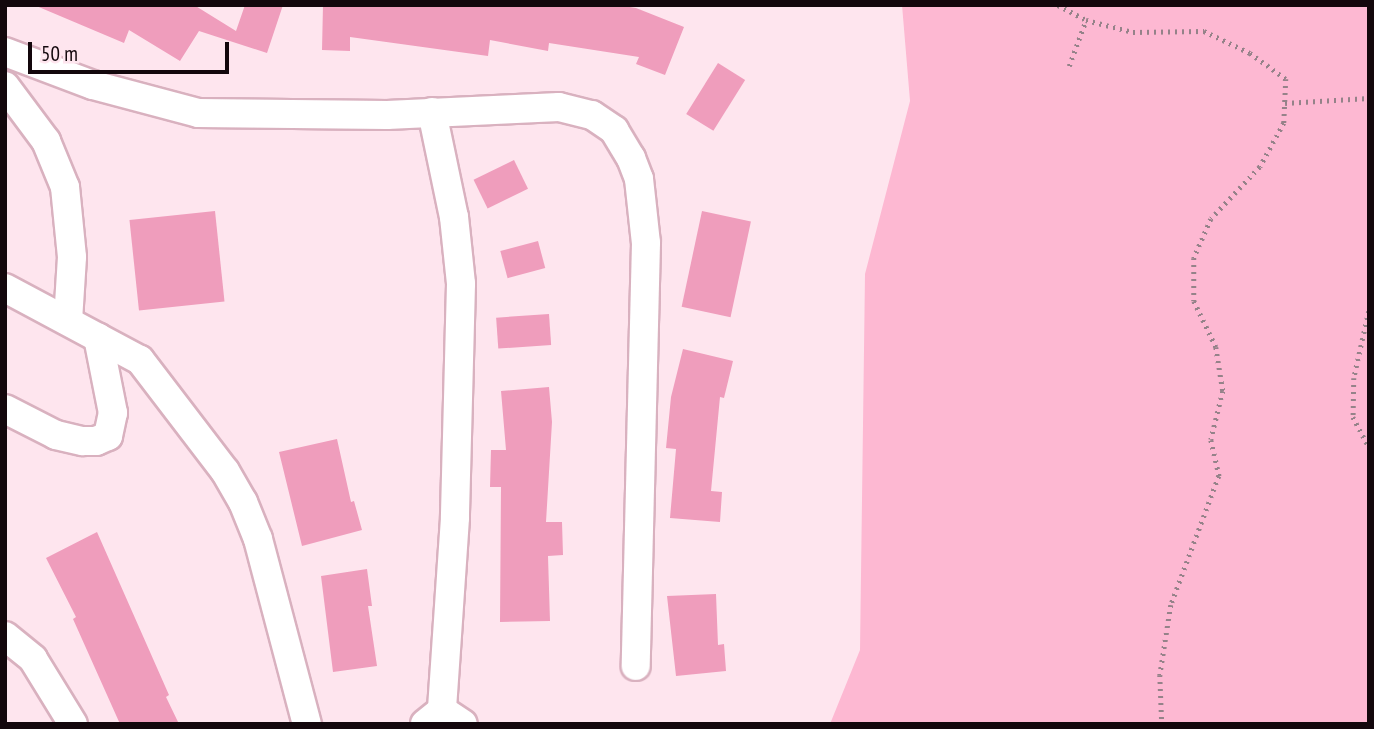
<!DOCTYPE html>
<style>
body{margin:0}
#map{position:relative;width:1374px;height:729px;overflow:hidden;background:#fee5ee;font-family:"PT Sans Narrow",sans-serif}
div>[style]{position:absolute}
.green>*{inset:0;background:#fdb8d2}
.building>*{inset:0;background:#ef9dbc;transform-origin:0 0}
.path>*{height:4.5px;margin-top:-2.25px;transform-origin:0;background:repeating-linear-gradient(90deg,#958289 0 2px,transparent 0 7px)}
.roads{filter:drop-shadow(2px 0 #d9b1bf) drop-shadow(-2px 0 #d9b1bf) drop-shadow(0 2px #d9b1bf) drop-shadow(0 -2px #d9b1bf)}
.street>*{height:28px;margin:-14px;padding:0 14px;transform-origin:14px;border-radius:14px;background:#fff}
span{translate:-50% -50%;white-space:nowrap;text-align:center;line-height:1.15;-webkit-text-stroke:7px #fee5ee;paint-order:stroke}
.frame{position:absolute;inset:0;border:7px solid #13070c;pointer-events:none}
.scale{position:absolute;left:28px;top:42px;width:201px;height:32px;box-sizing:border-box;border:4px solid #13070c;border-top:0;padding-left:9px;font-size:21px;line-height:24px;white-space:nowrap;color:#13070c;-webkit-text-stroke:5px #fee5ee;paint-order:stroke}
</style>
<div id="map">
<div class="green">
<i style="clip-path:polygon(902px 5px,1369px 5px,1369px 724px,830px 724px,860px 650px,865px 274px,910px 101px)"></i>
</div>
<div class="building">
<i style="clip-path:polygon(34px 5px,194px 5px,236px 31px,245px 5px,283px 5px,267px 53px,199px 31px,180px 61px,129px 30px,124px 43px)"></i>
<i style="clip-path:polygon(323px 5px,617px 5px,636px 8px,684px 27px,665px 75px,636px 64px,639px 57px,549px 43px,548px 51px,490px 40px,488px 56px,350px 37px,350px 51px,322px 50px)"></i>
<i style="left:718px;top:63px;width:32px;height:60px;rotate:32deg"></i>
<i style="left:514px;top:160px;width:32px;height:45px;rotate:64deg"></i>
<i style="left:215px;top:211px;width:91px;height:86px;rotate:84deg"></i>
<i style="left:702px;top:211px;width:50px;height:98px;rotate:12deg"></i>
<i style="left:538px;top:241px;width:28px;height:39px;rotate:75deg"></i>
<i style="left:549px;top:314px;width:31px;height:53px;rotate:86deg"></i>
<i style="clip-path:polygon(683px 349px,733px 361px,724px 398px,720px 397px,711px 491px,722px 492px,720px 522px,670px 518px,676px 449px,666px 448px,671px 397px)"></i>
<i style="clip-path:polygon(549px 387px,552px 422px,546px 522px,562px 522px,563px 555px,548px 556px,550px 621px,500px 622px,501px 487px,490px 487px,491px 450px,506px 450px,501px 391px)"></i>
<i style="clip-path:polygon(337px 439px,351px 502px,354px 501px,362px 530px,302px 546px,279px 452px)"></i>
<i style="clip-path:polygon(97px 532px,169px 695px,166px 697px,179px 724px,120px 724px,73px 619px,76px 617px,46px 558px)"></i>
<i style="clip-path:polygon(367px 569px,372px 606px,368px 606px,377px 666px,333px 672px,321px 576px)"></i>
<i style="clip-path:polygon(716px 594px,718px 645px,724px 644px,726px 671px,676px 676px,667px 596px)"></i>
</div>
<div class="path">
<i style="left:1058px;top:5px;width:32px;rotate:28deg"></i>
<i style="left:1086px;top:20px;width:49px;rotate:14.3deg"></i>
<i style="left:1133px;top:32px;width:71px;rotate:-0.8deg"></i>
<i style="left:1204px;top:31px;width:51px;rotate:25.6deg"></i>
<i style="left:1250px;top:53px;width:44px;rotate:35.8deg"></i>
<i style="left:1286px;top:79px;width:44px;rotate:92.6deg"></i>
<i style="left:1284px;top:123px;width:50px;rotate:118.6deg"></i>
<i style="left:1260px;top:167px;width:71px;rotate:133.3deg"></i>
<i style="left:1211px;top:219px;width:43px;rotate:113.6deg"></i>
<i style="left:1194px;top:258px;width:43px;rotate:90deg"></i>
<i style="left:1194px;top:301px;width:51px;rotate:64.4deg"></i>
<i style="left:1216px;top:347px;width:45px;rotate:81deg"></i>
<i style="left:1223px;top:391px;width:50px;rotate:103.8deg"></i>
<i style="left:1211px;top:440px;width:37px;rotate:77deg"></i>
<i style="left:1219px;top:476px;width:138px;rotate:110.4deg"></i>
<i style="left:1171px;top:605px;width:71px;rotate:98.9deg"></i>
<i style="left:1160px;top:675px;width:49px;rotate:87.7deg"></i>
<i style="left:1069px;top:66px;width:49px;rotate:-69.7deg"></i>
<i style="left:1285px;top:103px;width:84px;rotate:-3.4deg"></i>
<i style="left:1369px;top:311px;width:69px;rotate:102.6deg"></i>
<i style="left:1354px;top:378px;width:39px;rotate:91deg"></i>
<i style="left:1353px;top:417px;width:34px;rotate:62deg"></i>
</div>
<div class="roads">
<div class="street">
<i style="left:5px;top:52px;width:94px;rotate:20.6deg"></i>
<i style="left:93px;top:85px;width:109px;rotate:14.9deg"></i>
<i style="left:198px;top:113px;width:189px;rotate:0.6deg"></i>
<i style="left:387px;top:115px;width:172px;rotate:-2.7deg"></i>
<i style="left:559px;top:107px;width:34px;rotate:14deg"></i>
<i style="left:592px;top:115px;width:27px;rotate:34deg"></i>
<i style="left:614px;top:130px;width:33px;rotate:59deg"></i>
<i style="left:631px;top:158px;width:22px;rotate:69deg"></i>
<i style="left:639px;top:179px;width:64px;rotate:83.8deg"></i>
<i style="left:646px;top:243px;width:423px;rotate:91.4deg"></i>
<i style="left:5px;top:86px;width:69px;rotate:53.3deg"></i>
<i style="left:46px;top:141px;width:50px;rotate:67.6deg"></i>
<i style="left:65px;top:187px;width:70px;rotate:84.3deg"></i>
<i style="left:72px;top:257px;width:64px;rotate:93.6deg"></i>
<i style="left:432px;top:112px;width:107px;rotate:78.2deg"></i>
<i style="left:454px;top:217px;width:67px;rotate:84deg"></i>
<i style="left:461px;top:284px;width:234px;rotate:91.5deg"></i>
<i style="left:455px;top:518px;width:192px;rotate:93.9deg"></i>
<i style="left:5px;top:288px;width:153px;rotate:28.1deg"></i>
<i style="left:140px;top:360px;width:140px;rotate:52.6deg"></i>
<i style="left:225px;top:471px;width:36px;rotate:60deg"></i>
<i style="left:243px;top:502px;width:40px;rotate:68deg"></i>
<i style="left:258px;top:539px;width:191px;rotate:75.2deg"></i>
<i style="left:5px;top:409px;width:57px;rotate:27deg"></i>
<i style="left:56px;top:435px;width:28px;rotate:13deg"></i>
<i style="left:83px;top:441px;width:13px"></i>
<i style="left:96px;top:441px;width:13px;rotate:-23deg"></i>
<i style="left:108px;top:436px;width:24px;rotate:-78deg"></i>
<i style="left:113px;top:413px;width:77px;rotate:-101.2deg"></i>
<i style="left:5px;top:636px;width:36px;rotate:39deg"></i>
<i style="left:33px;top:659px;width:76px;rotate:58.4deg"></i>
<i style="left:425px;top:724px;width:22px;rotate:-39deg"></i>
<i style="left:442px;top:710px;width:25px;rotate:34deg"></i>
</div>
</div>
<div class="frame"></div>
<div class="scale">50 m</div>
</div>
